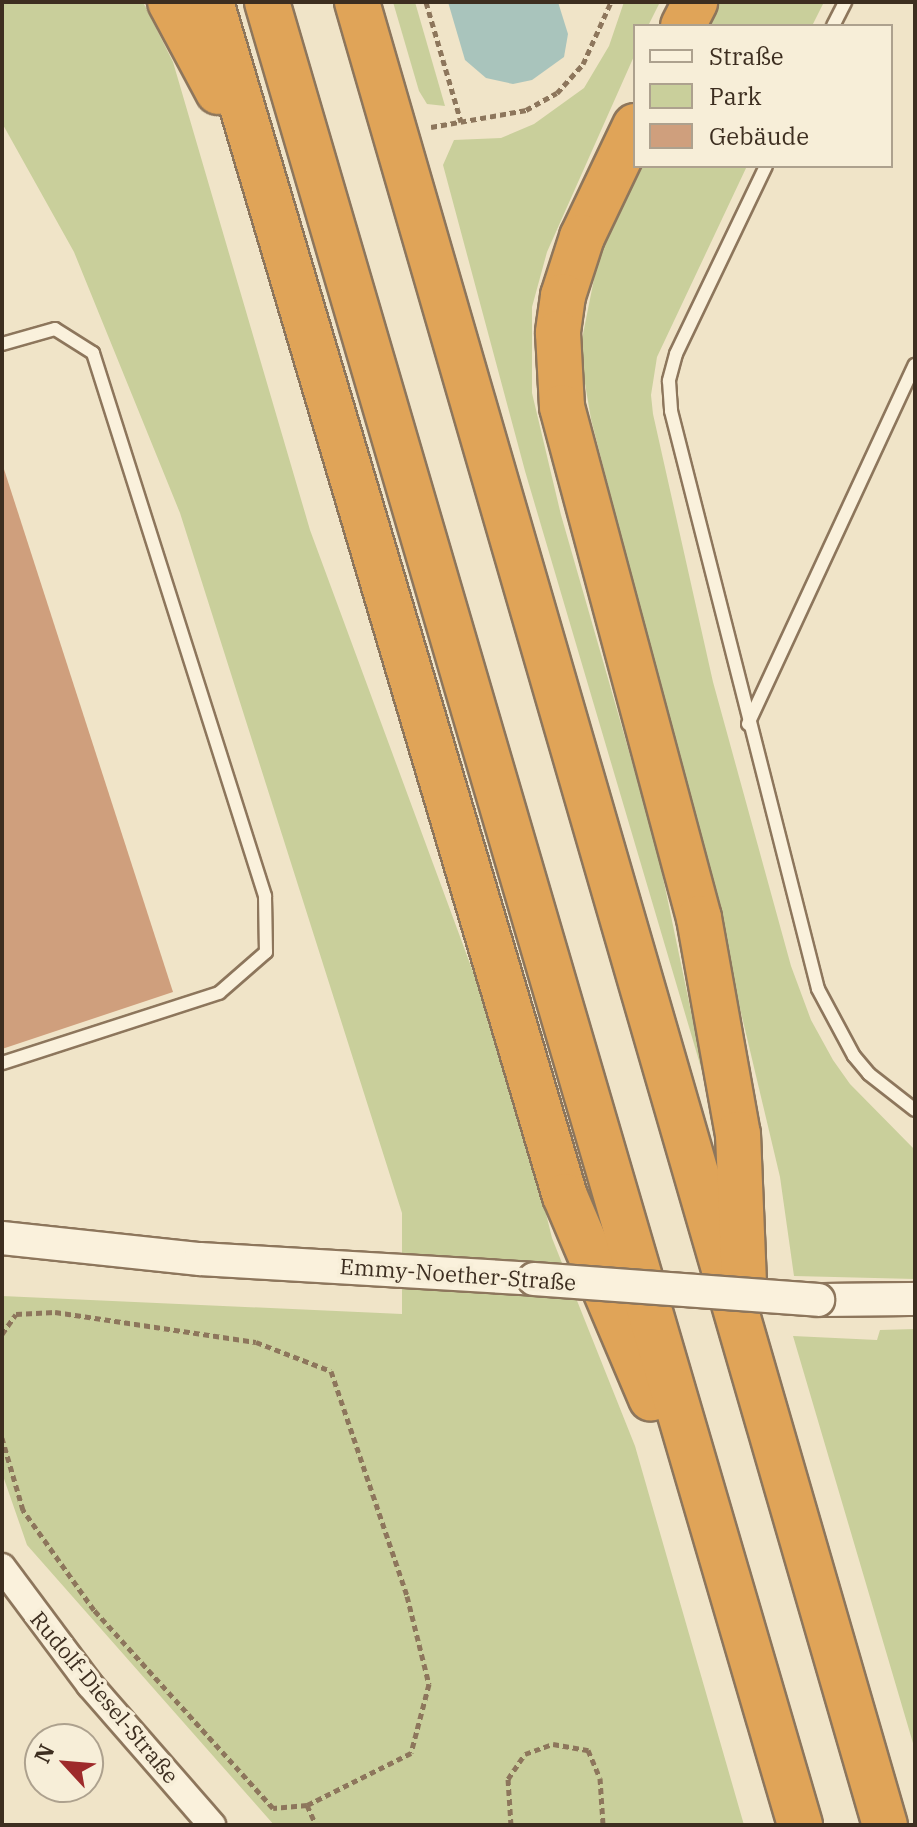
<!DOCTYPE html>
<meta charset="utf-8">
<style>
body{margin:0}
#map{position:relative;width:917px;height:1827px;overflow:hidden;background:#f0e4c8;font-family:"IBM Plex Serif",serif}
div>[style]{position:absolute}
.green>*{inset:0;background:#c9cf9b}
.water>*{inset:0;background:#a9c4bc}
.building>*{inset:0;background:#cf9f7d}
.path>*{height:5px;margin-top:-2.5px;transform-origin:0;background:repeating-linear-gradient(90deg,#8d765c 0 6px,transparent 0 10px)}
.roads{filter:drop-shadow(2px 0 #8d765c) drop-shadow(-2px 0 #8d765c) drop-shadow(0 2px #8d765c) drop-shadow(0 -2px #8d765c)}
.service>*{height:12px;margin:-6px;padding:0 6px;transform-origin:6px;border-radius:6px;background:#faf1dc}
.minor>*{height:26px;margin:-13px;padding:0 13px;transform-origin:13px;border-radius:13px;background:#faf1dc}
.tertiary>*{height:32px;margin:-16px;padding:0 16px;transform-origin:16px;border-radius:16px;background:#faf1dc}
.motorway>*{height:44px;margin:-22px;padding:0 22px;transform-origin:22px;border-radius:22px;background:#e0a458}
.bridges{filter:drop-shadow(2px 0 #8d765c) drop-shadow(-2px 0 #8d765c) drop-shadow(0 2px #8d765c) drop-shadow(0 -2px #8d765c)}
.tertiary-bridge>*{height:32px;margin:-16px;padding:0 16px;transform-origin:16px;border-radius:16px;background:#faf1dc}
span{translate:-50% -50%;white-space:nowrap;text-align:center;line-height:1.15;-webkit-text-stroke:7px #f7eed8;paint-order:stroke}
.street-label{font-size:22px;color:#3d2e20}
.frame{position:absolute;inset:0;border:4px solid #3d2e20;pointer-events:none}
.legend{position:absolute;left:633px;top:24px;width:260px;height:144px;box-sizing:border-box;background:#f7eed8;border:2px solid #ada18e;margin:0;padding:10px 14px;list-style:none;font-size:24px;color:#3d2e20}
.legend li{display:flex;align-items:center;gap:16px;height:40px}
.legend b{width:40px;border:2px solid #ada18e}
.north{position:absolute;left:24px;top:1723px;width:80px;height:80px;box-sizing:border-box;background:#f7eed8;border:2px solid #ada18e;border-radius:50%;rotate:296deg;font-size:22px;font-weight:700;line-height:32px;text-align:center;color:#3d2e20}
.north::after{content:'';display:block;margin:auto;width:28px;height:36px;background:#9e2a2b;clip-path:polygon(50% 0,100% 100%,50% 72%,0 100%)}
</style>
<div id="map">
<div class="green">
<i style="clip-path:polygon(2px 2px,143px 2px,173px 62px,310px 530px,514px 1083px,552px 1238px,635px 1446px,744px 1825px,274px 1825px,27px 1545px,2px 1473px,2px 1296px,402px 1314px,402px 1213px,180px 513px,74px 252px,2px 123px)"></i>
<i style="clip-path:polygon(393px 2px,415px 2px,445px 106px,427px 104px,419px 91px)"></i>
<i style="clip-path:polygon(624px 2px,660px 2px,648px 26px,635px 26px,635px 54px,547px 252px,532px 307px,532px 393px,561px 515px,657px 849px,707px 1088px,525px 471px,443px 165px,454px 140px,501px 138px,534px 124px,584px 88px,609px 46px)"></i>
<i style="clip-path:polygon(720px 2px,824px 2px,812px 26px,708px 26px)"></i>
<i style="clip-path:polygon(640px 166px,747px 166px,657px 357px,651px 395px,653px 414px,713px 682px,791px 966px,811px 1020px,833px 1060px,850px 1084px,915px 1150px,915px 1279px,794px 1276px,780px 1177px,715px 903px,591px 419px,583px 372px,581px 344px,596px 269px,606px 239px)"></i>
<i style="clip-path:polygon(915px 1329px,915px 1750px,793px 1336px,877px 1340px,880px 1330px)"></i>
</div>
<div class="water">
<i style="clip-path:polygon(448px 2px,558px 2px,568px 34px,564px 57px,532px 80px,513px 84px,486px 78px,465px 60px)"></i>
</div>
<div class="building">
<i style="clip-path:polygon(2px 463px,173px 992px,2px 1049px)"></i>
</div>
<div class="path">
<i style="left:426px;top:2px;width:125px;rotate:73.7deg"></i>
<i style="left:431px;top:127px;width:97px;rotate:-10.1deg"></i>
<i style="left:526px;top:110px;width:35px;rotate:-29deg"></i>
<i style="left:557px;top:93px;width:39px;rotate:-48deg"></i>
<i style="left:583px;top:64px;width:68px;rotate:-65.7deg"></i>
<i style="left:2px;top:1334px;width:24px;rotate:-55deg"></i>
<i style="left:16px;top:1314px;width:39px;rotate:-3deg"></i>
<i style="left:55px;top:1312px;width:203px;rotate:8.5deg"></i>
<i style="left:256px;top:1342px;width:80px;rotate:21.1deg"></i>
<i style="left:331px;top:1371px;width:237px;rotate:71.3deg"></i>
<i style="left:407px;top:1596px;width:91px;rotate:76deg"></i>
<i style="left:429px;top:1684px;width:71px;rotate:104.6deg"></i>
<i style="left:411px;top:1753px;width:116px;rotate:153.4deg"></i>
<i style="left:307px;top:1805px;width:34px;rotate:175deg"></i>
<i style="left:273px;top:1808px;width:267px;rotate:-132.1deg"></i>
<i style="left:94px;top:1610px;width:123px;rotate:-125.4deg"></i>
<i style="left:23px;top:1510px;width:75px;rotate:-106.3deg"></i>
<i style="left:307px;top:1805px;width:22px;rotate:66deg"></i>
<i style="left:511px;top:1825px;width:46px;rotate:-93.7deg"></i>
<i style="left:508px;top:1779px;width:30px;rotate:-56deg"></i>
<i style="left:525px;top:1754px;width:30px;rotate:-20deg"></i>
<i style="left:553px;top:1744px;width:36px;rotate:10deg"></i>
<i style="left:588px;top:1750px;width:30px;rotate:67deg"></i>
<i style="left:600px;top:1778px;width:47px;rotate:86.3deg"></i>
</div>
<div class="roads">
<div class="service">
<i style="left:833px;top:26px;width:27px;rotate:-63deg"></i>
<i style="left:766px;top:166px;width:208px;rotate:115.6deg"></i>
<i style="left:676px;top:354px;width:28px;rotate:105deg"></i>
<i style="left:669px;top:381px;width:30px;rotate:86deg"></i>
<i style="left:671px;top:411px;width:596px;rotate:75.73deg"></i>
<i style="left:818px;top:989px;width:76px;rotate:61.8deg"></i>
<i style="left:854px;top:1056px;width:23px;rotate:50deg"></i>
<i style="left:869px;top:1074px;width:58px;rotate:38deg"></i>
<i style="left:2px;top:344px;width:55px;rotate:-15.8deg"></i>
<i style="left:55px;top:329px;width:45px;rotate:32.3deg"></i>
<i style="left:93px;top:353px;width:570px;rotate:72.42deg"></i>
<i style="left:265px;top:896px;width:56px;rotate:89deg"></i>
<i style="left:266px;top:952px;width:62px;rotate:138.9deg"></i>
<i style="left:219px;top:993px;width:228px;rotate:162.1deg"></i>
<i style="left:748px;top:724px;width:396px;rotate:-65.1deg"></i>
</div>
<div class="minor">
<i style="left:2px;top:1567px;width:147px;rotate:53.3deg"></i>
<i style="left:90px;top:1685px;width:186px;rotate:48.9deg"></i>
</div>
<div class="tertiary">
<i style="left:2px;top:1238px;width:199px;rotate:6.1deg"></i>
<i style="left:200px;top:1259px;width:335px;rotate:3.4deg"></i>
<i style="left:818px;top:1300px;width:97px;rotate:-0.6deg"></i>
</div>
<div class="motorway">
<i style="left:170px;top:2px;width:102px;rotate:61.9deg"></i>
<i style="left:211px;top:2px;width:1245px;rotate:73.49deg"></i>
<i style="left:565px;top:1196px;width:220px;rotate:67deg"></i>
<i style="left:267px;top:2px;width:1899px;rotate:73.7deg"></i>
<i style="left:357px;top:2px;width:1898px;rotate:73.85deg"></i>
<i style="left:683px;top:26px;width:27px;rotate:-63deg"></i>
<i style="left:635px;top:126px;width:123px;rotate:115.5deg"></i>
<i style="left:582px;top:237px;width:62px;rotate:107.9deg"></i>
<i style="left:563px;top:296px;width:37px;rotate:98deg"></i>
<i style="left:558px;top:333px;width:74px;rotate:86.9deg"></i>
<i style="left:562px;top:407px;width:529px;rotate:74.99deg"></i>
<i style="left:699px;top:918px;width:219px;rotate:79.8deg"></i>
<i style="left:738px;top:1134px;width:148px;rotate:87.7deg"></i>
</div>
</div>
<div class="bridges">
<div class="tertiary-bridge">
<i style="left:534px;top:1279px;width:285px;rotate:4.2deg"></i>
</div>
</div>
<div class="street-label">
<span style="left:458px;top:1274px;rotate:4deg">Emmy-Noether-Straße</span>
<span style="left:105px;top:1697px;rotate:50deg">Rudolf-Diesel-Straße</span>
</div>
<div class="frame"></div>
<ul class="legend">
<li><b style="height:10px;background:#faf1dc"></b>Straße</li>
<li><b style="height:22px;background:#c9cf9b"></b>Park</li>
<li><b style="height:22px;background:#cf9f7d"></b>Gebäude</li>
</ul>
<div class="north">N</div>
</div>
